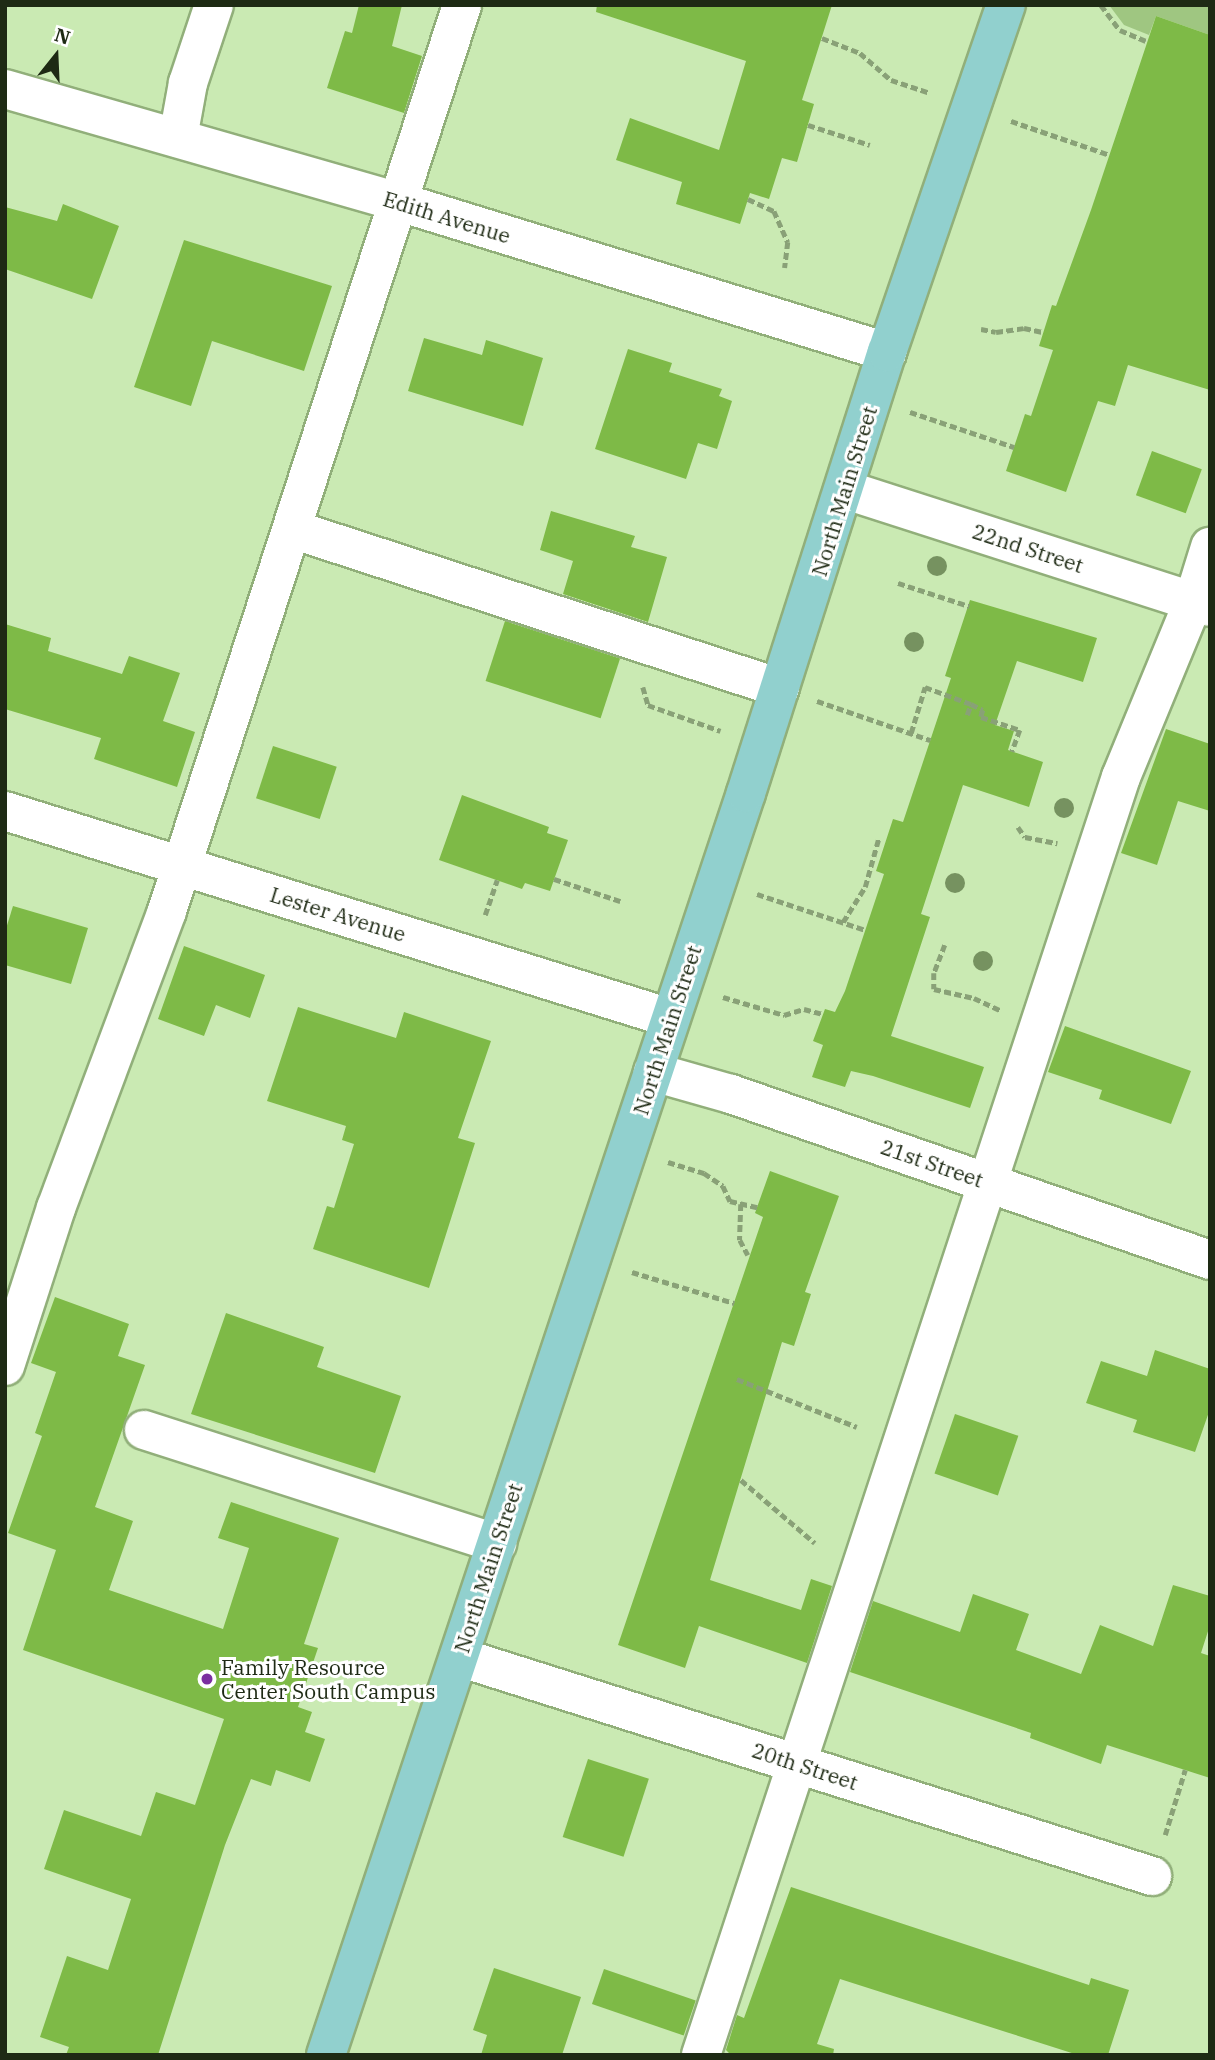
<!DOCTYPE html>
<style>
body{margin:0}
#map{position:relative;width:1215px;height:2060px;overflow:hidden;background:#caeab3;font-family:"IBM Plex Serif",serif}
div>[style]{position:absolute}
.green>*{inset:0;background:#9fc681}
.building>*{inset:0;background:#7eba47;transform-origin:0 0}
.path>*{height:4.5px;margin-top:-2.25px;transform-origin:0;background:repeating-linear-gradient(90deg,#89a177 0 7px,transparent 0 10.5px)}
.roads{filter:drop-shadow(2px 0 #91af7a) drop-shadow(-2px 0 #91af7a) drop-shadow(0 2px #91af7a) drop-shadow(0 -2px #91af7a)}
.minor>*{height:38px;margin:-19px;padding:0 19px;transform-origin:19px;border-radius:19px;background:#fff}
.major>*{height:38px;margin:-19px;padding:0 19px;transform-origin:19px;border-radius:19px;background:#91d0ce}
.trees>*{width:20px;height:20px;margin:-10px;border-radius:50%;background:#769260}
.dots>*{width:19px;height:19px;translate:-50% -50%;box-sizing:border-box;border:4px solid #fff;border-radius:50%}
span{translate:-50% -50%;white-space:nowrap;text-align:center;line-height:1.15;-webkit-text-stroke:6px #fff;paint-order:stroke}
.street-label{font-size:21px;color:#1e2a14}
.poi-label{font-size:21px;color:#1e2a14}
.left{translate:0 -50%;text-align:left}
.frame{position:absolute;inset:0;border:7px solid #1e2a14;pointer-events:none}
.north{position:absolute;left:21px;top:21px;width:70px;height:70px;-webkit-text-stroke:5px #fff;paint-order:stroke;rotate:18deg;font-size:19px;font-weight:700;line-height:28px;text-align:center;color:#1e2a14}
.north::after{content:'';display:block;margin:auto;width:24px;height:32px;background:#1e2a14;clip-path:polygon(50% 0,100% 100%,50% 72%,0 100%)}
</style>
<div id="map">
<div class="green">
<i style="clip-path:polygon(1109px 5px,1210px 5px,1210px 35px,1156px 16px,1149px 35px,1124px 25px)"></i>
</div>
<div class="building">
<i style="clip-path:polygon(359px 5px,402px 5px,392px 46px,422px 56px,404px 113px,327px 88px,345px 31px,352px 33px)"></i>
<i style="clip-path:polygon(597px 5px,832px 5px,802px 100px,814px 104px,797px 162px,782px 158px,769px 199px,750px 193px,740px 224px,676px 204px,682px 182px,616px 160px,630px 118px,719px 150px,746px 61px,596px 12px)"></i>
<i style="clip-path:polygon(1156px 16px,1210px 35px,1210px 390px,1128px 365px,1115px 406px,1098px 401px,1066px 492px,1006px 471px,1025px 414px,1031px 416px,1053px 350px,1039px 346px,1052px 305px,1056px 306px,1091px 210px)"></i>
<i style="clip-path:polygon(63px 204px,119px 226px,92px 299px,5px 269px,5px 207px,57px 221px)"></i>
<i style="clip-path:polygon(184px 240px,332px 286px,304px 371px,212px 341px,191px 406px,134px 387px)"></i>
<i style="clip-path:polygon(424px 338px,482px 355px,486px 340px,543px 358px,523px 426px,408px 391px)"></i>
<i style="clip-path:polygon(628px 349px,672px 363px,669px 372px,722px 389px,719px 396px,732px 401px,717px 449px,698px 443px,686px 479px,595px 449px)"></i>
<i style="left:1152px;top:451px;width:53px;height:47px;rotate:20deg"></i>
<i style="clip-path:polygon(551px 511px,635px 536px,631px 547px,667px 557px,648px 622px,563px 594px,573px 561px,540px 550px)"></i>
<i style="clip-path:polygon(970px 600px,1097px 638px,1083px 682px,1017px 661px,995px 725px,1014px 731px,1008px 750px,1043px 762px,1029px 807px,963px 785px,921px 914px,930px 917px,891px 1036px,984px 1067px,970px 1108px,873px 1076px,851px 1071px,845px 1087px,812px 1077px,823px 1045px,813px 1041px,825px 1009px,835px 1012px,845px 991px,884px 874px,876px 871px,893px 819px,903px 822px,951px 678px,945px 676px)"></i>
<i style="left:505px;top:621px;width:121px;height:63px;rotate:18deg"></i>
<i style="clip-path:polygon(5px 624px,51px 638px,48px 651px,122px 674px,129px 656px,180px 673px,163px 721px,195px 732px,177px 787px,94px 759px,101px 738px,5px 709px)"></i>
<i style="clip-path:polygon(1166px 729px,1210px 744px,1210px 811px,1178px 801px,1157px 865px,1121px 853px)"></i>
<i style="left:273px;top:746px;width:67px;height:55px;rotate:18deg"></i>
<i style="clip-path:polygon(462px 795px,549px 827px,547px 833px,568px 840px,550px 891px,525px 883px,522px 889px,439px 860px)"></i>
<i style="clip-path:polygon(13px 906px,88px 928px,71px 984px,5px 965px,5px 932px)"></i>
<i style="clip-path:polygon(184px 946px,265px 975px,250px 1018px,216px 1005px,204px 1036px,158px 1019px)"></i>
<i style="clip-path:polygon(298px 1007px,396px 1038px,404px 1012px,491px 1041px,458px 1138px,475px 1143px,429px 1288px,313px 1249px,327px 1206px,334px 1208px,354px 1144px,342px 1140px,346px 1126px,267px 1101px)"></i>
<i style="clip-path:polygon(1065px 1026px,1191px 1071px,1171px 1124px,1099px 1099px,1102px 1090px,1048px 1072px)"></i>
<i style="clip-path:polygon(770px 1171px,839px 1196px,805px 1292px,811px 1294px,794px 1346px,782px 1342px,710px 1580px,801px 1610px,811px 1579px,832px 1586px,807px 1663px,699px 1626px,685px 1668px,618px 1645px,763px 1217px,755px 1213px)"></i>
<i style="clip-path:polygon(55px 1297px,129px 1324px,118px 1356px,145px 1365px,95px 1507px,133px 1521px,109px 1590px,223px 1629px,249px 1548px,218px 1538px,231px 1502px,339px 1538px,304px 1644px,318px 1648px,298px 1707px,312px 1712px,305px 1732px,325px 1739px,310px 1782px,276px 1770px,271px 1786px,251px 1779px,225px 1845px,158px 2055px,66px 2055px,69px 2047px,40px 2037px,67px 1956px,108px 1970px,131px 1899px,44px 1869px,64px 1810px,141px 1836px,156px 1792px,195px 1805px,224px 1719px,23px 1650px,56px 1550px,8px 1533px,42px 1436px,35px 1433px,56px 1372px,31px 1363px)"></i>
<i style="clip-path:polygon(226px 1313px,324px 1347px,317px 1367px,401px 1396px,375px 1473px,191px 1414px)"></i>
<i style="clip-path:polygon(1155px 1350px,1210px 1369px,1210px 1409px,1195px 1452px,1133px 1432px,1137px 1420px,1086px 1403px,1101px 1361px,1147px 1376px)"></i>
<i style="left:955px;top:1414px;width:67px;height:63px;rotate:19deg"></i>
<i style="clip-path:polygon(1173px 1585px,1210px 1596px,1210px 1625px,1201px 1653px,1210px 1656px,1210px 1778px,1107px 1745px,1101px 1764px,1030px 1738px,1031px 1733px,850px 1672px,873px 1601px,960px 1632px,973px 1594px,1029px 1614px,1016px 1650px,1081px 1674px,1100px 1625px,1153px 1646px)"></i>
<i style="left:588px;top:1759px;width:64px;height:82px;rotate:18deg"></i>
<i style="clip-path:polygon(791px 1887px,1089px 1985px,1091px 1978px,1129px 1990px,1108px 2055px,1078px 2055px,840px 1979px,817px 2044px,834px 2049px,833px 2055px,731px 2055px,726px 2050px,737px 2015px,744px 2018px)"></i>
<i style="clip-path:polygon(494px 1968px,581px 1997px,562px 2055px,481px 2055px,487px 2035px,473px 2030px)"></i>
<i style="left:604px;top:1969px;width:97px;height:37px;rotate:19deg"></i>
</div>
<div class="path">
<i style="left:1101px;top:5px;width:31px;rotate:53deg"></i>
<i style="left:1120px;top:30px;width:28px;rotate:23deg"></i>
<i style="left:822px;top:38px;width:41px;rotate:21.5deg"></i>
<i style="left:860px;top:53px;width:41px;rotate:41.1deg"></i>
<i style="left:891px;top:80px;width:41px;rotate:18.4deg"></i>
<i style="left:1011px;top:121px;width:105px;rotate:19deg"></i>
<i style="left:808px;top:125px;width:65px;rotate:17.9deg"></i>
<i style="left:748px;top:199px;width:29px;rotate:25deg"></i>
<i style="left:774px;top:211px;width:34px;rotate:66deg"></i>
<i style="left:788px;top:242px;width:26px;rotate:97deg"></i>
<i style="left:981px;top:329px;width:15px;rotate:11deg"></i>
<i style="left:996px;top:332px;width:28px;rotate:-8deg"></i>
<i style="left:1024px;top:328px;width:19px;rotate:12deg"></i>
<i style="left:910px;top:412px;width:110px;rotate:18.6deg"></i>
<i style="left:898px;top:583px;width:75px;rotate:17.9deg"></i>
<i style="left:643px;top:687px;width:19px;rotate:74deg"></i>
<i style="left:648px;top:705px;width:77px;rotate:19.6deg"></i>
<i style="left:817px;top:701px;width:120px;rotate:19deg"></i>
<i style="left:967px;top:715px;width:12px;rotate:-70deg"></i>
<i style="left:911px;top:733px;width:48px;rotate:-73.1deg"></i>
<i style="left:925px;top:687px;width:49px;rotate:20.3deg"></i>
<i style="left:971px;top:704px;width:13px;rotate:27deg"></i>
<i style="left:983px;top:710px;width:7px;rotate:106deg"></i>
<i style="left:981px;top:717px;width:41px;rotate:18.4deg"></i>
<i style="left:1020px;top:730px;width:23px;rotate:110deg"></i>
<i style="left:1018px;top:827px;width:12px;rotate:55deg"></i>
<i style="left:1025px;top:837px;width:33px;rotate:11deg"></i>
<i style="left:554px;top:879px;width:70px;rotate:18.4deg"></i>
<i style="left:757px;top:894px;width:114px;rotate:18.4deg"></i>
<i style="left:485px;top:915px;width:37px;rotate:-71deg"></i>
<i style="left:843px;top:922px;width:41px;rotate:-57.8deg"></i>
<i style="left:865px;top:887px;width:52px;rotate:-74.4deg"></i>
<i style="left:945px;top:945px;width:30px;rotate:111deg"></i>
<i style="left:934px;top:973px;width:16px;rotate:90deg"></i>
<i style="left:934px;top:989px;width:41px;rotate:12.7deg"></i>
<i style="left:974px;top:998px;width:29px;rotate:25deg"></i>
<i style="left:723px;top:997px;width:64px;rotate:16.4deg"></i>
<i style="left:784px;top:1015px;width:21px;rotate:-17deg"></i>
<i style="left:804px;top:1009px;width:20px;rotate:15deg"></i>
<i style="left:668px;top:1162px;width:38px;rotate:17deg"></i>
<i style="left:704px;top:1173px;width:23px;rotate:34deg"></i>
<i style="left:723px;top:1186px;width:17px;rotate:65deg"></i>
<i style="left:730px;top:1201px;width:28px;rotate:13deg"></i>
<i style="left:741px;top:1204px;width:36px;rotate:92deg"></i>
<i style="left:740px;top:1240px;width:17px;rotate:62deg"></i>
<i style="left:632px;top:1272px;width:107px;rotate:16.9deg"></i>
<i style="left:737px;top:1379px;width:129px;rotate:21.8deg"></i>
<i style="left:741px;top:1480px;width:97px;rotate:40.4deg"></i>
<i style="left:1165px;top:1835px;width:68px;rotate:-72.9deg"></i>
</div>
<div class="roads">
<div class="minor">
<i style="left:5px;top:89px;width:407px;rotate:16deg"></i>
<i style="left:396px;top:201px;width:514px;rotate:17.09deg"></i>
<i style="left:178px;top:138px;width:56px;rotate:-79.7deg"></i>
<i style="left:188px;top:83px;width:82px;rotate:-71.6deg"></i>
<i style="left:846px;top:490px;width:382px;rotate:17.8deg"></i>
<i style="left:292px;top:529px;width:513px;rotate:18.05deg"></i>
<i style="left:5px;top:811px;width:696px;rotate:17.29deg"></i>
<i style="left:653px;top:1072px;width:81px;rotate:15.8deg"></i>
<i style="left:731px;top:1094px;width:507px;rotate:19.11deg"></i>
<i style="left:5px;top:1366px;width:166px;rotate:-72.1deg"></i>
<i style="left:56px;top:1208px;width:317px;rotate:-69.5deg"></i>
<i style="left:167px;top:911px;width:953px;rotate:-71.96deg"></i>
<i style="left:144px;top:1430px;width:371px;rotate:17.8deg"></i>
<i style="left:459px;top:1657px;width:727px;rotate:17.54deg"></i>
<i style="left:701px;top:2055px;width:1345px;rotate:-71.81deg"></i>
<i style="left:1121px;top:777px;width:189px;rotate:-67.6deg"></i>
<i style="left:1193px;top:602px;width:58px;rotate:-72.8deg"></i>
</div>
<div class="major">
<i style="left:326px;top:2055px;width:1330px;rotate:-71.59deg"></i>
<i style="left:746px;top:793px;width:463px;rotate:-72.3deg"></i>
<i style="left:887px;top:352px;width:367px;rotate:-71.1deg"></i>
</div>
</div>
<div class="trees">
<i style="left:937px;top:566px"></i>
<i style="left:914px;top:642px"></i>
<i style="left:1064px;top:808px"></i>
<i style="left:955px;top:883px"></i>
<i style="left:983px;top:961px"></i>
</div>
<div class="dots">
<i style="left:207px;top:1679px;background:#7b2fa0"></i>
</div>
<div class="street-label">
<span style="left:447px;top:217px;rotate:17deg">Edith Avenue</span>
<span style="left:844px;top:491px;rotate:-73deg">North Main Street</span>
<span style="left:1028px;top:548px;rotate:18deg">22nd Street</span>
<span style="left:338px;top:914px;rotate:17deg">Lester Avenue</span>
<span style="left:667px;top:1030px;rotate:-72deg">North Main Street</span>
<span style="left:932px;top:1163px;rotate:19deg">21st Street</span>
<span style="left:488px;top:1568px;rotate:-72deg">North Main Street</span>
<span style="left:805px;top:1766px;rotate:18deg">20th Street</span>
</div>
<div class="poi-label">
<span class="left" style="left:221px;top:1679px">Family Resource<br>Center South Campus</span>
</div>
<div class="frame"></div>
<div class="north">N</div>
</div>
